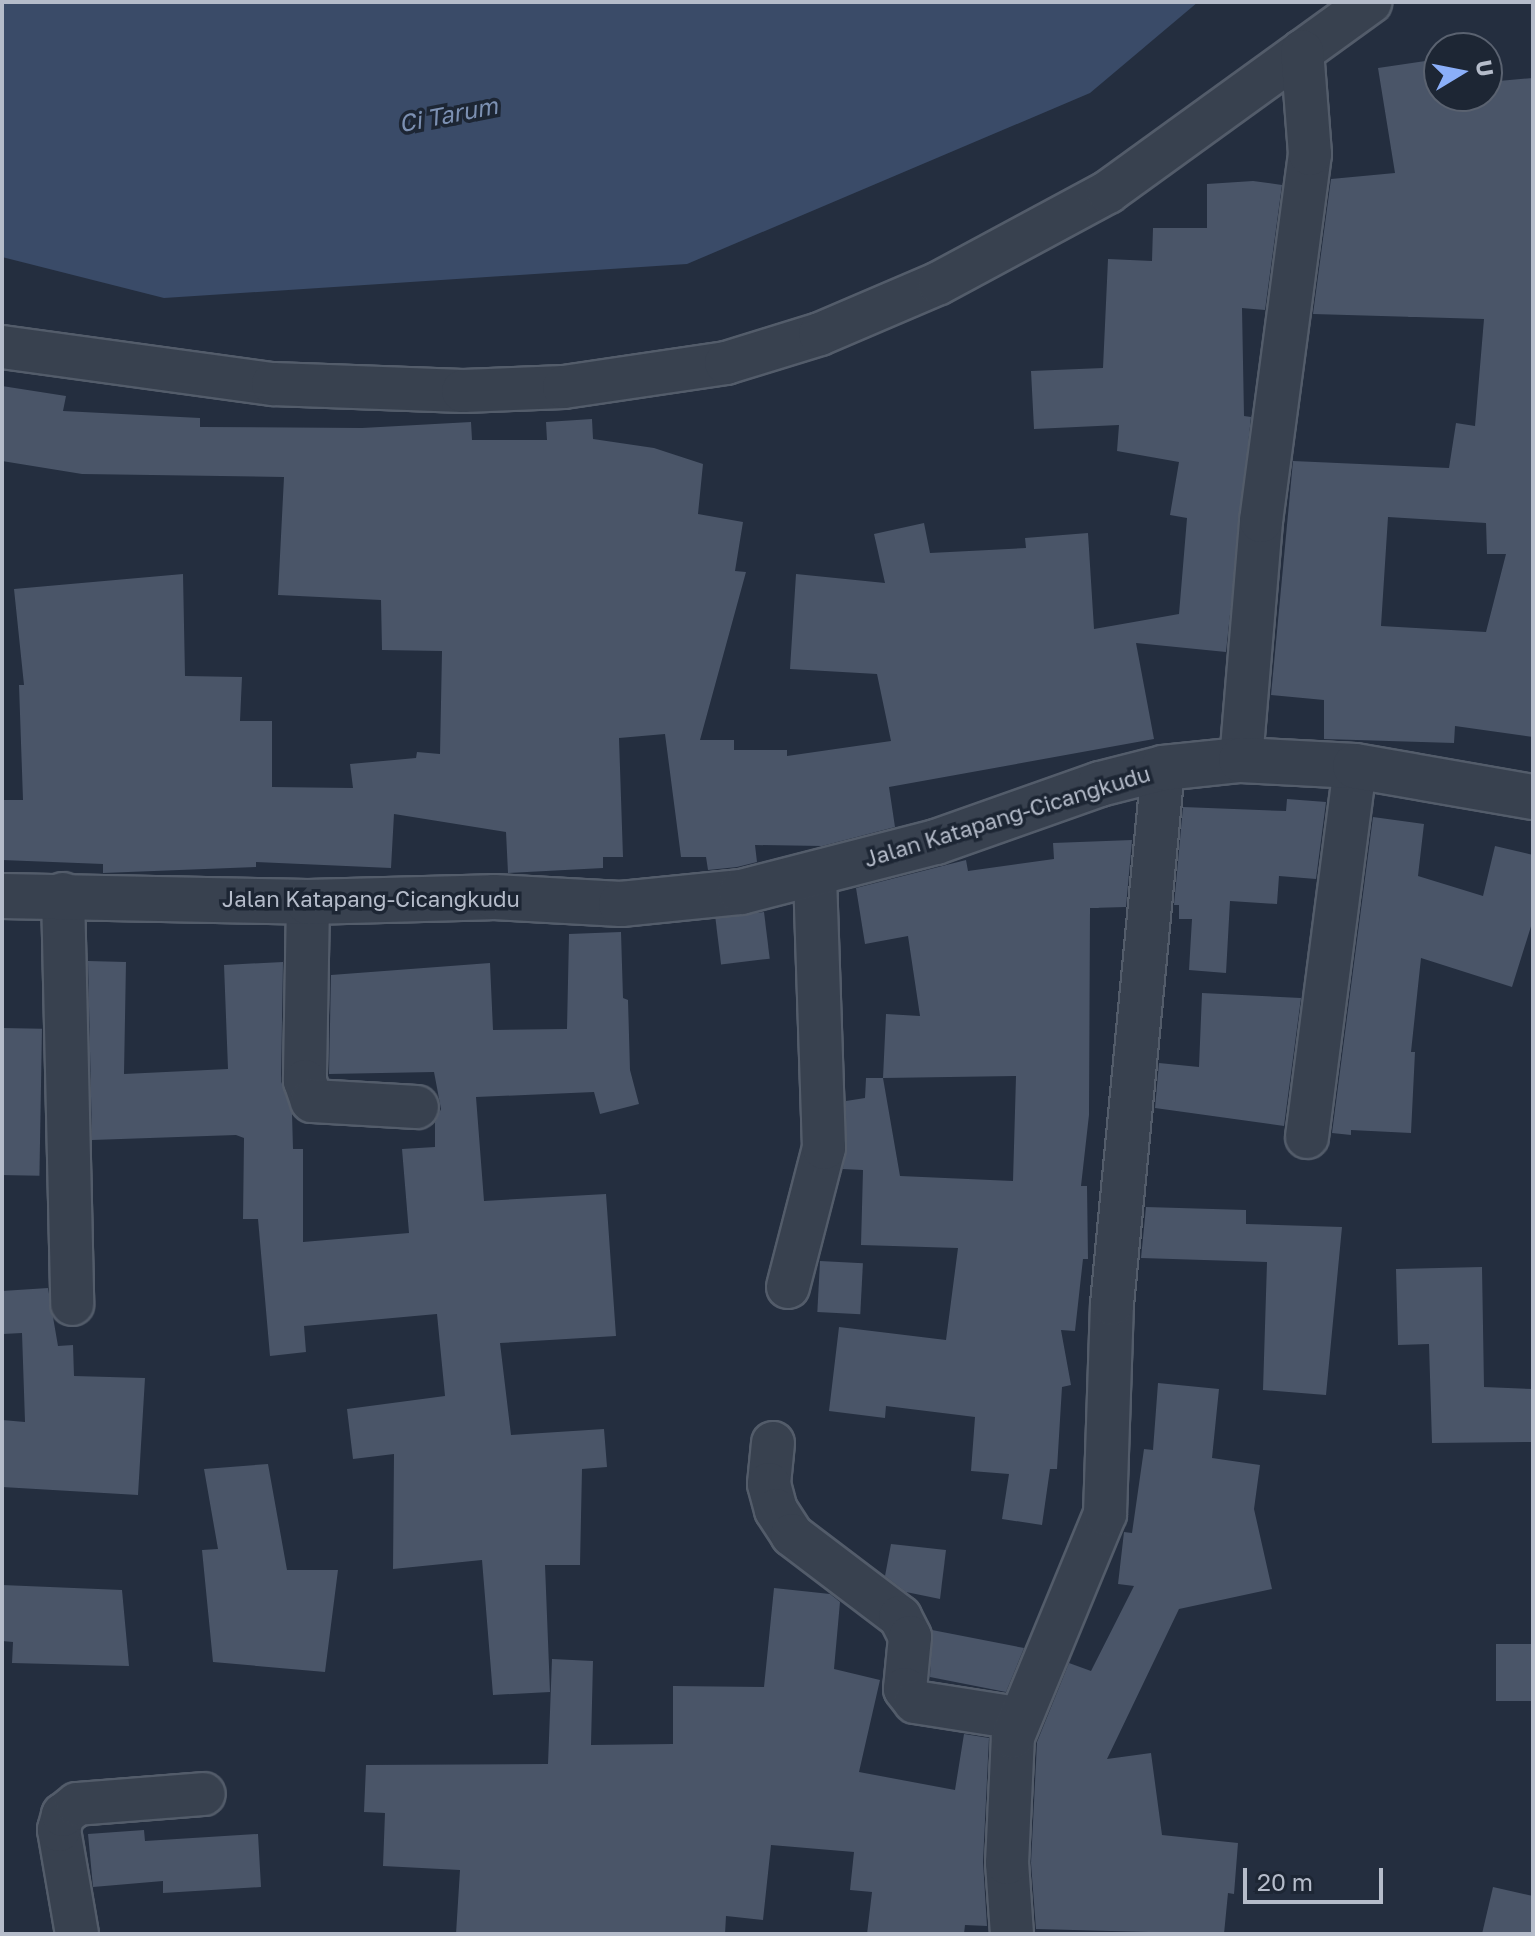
<!DOCTYPE html>
<style>
body{margin:0}
#map{position:relative;width:1535px;height:1936px;overflow:hidden;background:#242e3f;font-family:"Golos Text",sans-serif}
div>[style]{position:absolute}
.water>*{inset:0;background:#3a4b68}
.building>*{inset:0;background:#4a5568;transform-origin:0 0}
.roads{filter:drop-shadow(2px 0 #535c6a) drop-shadow(-2px 0 #535c6a) drop-shadow(0 2px #535c6a) drop-shadow(0 -2px #535c6a)}
.minor>*{height:42px;margin:-21px;padding:0 21px;transform-origin:21px;border-radius:21px;background:#38414f}
.tertiary>*{height:44px;margin:-22px;padding:0 22px;transform-origin:22px;border-radius:22px;background:#38414f}
span{translate:-50% -50%;white-space:nowrap;text-align:center;line-height:1.15;-webkit-text-stroke:7px #1d2634;paint-order:stroke}
.street-label{font-size:22px;color:#b5bcca}
.water-label{font-size:24px;color:#7c90b2;font-style:italic}
.frame{position:absolute;inset:0;border:4px solid #b5bcca;pointer-events:none}
.north{position:absolute;left:1423px;top:32px;width:80px;height:80px;box-sizing:border-box;background:#1d2634;border:2px solid #5a6270;border-radius:50%;rotate:80deg;font-size:22px;font-weight:700;line-height:32px;text-align:center;color:#b5bcca}
.north::after{content:'';display:block;margin:auto;width:28px;height:36px;background:#8baff9;clip-path:polygon(50% 0,100% 100%,50% 72%,0 100%)}
.scale{position:absolute;left:1243px;top:1868px;width:140px;height:36px;box-sizing:border-box;border:4px solid #b5bcca;border-top:0;padding-left:10px;font-size:24px;line-height:28px;white-space:nowrap;color:#b5bcca;-webkit-text-stroke:6px #1d2634;paint-order:stroke}
</style>
<div id="map">
<div class="water">
<i style="clip-path:polygon(2px 2px,1198px 2px,1090px 93px,687px 264px,164px 298px,2px 257px)"></i>
</div>
<div class="building">
<i style="clip-path:polygon(evenodd,1439px 59px,1439px 96px,1487px 96px,1487px 76px,1488px 82px,1533px 78px,1533px 737px,1455px 726px,1454px 743px,1324px 739px,1324px 700px,1271px 695px,1293px 461px,1449px 468px,1456px 423px,1475px 426px,1484px 319px,1313px 314px,1331px 179px,1395px 173px,1378px 68px,1439px 59px,1388px 517px,1486px 523px,1487px 554px,1506px 554px,1486px 632px,1381px 626px,1388px 517px)"></i>
<i style="clip-path:polygon(1253px 181px,1282px 185px,1265px 310px,1242px 308px,1244px 416px,1251px 417px,1226px 652px,1136px 643px,1154px 739px,889px 787px,895px 827px,822px 846px,755px 845px,757px 862px,737px 867px,708px 870px,706px 857px,681px 857px,665px 734px,619px 738px,623px 857px,603px 857px,603px 868px,508px 873px,506px 832px,394px 814px,391px 868px,256px 862px,256px 867px,103px 873px,103px 864px,2px 860px,2px 800px,23px 800px,19px 685px,24px 685px,14px 589px,183px 574px,185px 676px,242px 677px,240px 721px,272px 721px,272px 787px,353px 788px,350px 764px,416px 758px,417px 752px,440px 754px,442px 651px,382px 650px,381px 600px,278px 595px,284px 477px,82px 474px,2px 461px,2px 386px,66px 396px,63px 411px,200px 418px,200px 427px,362px 428px,471px 422px,472px 440px,547px 440px,546px 422px,592px 419px,593px 439px,654px 448px,703px 464px,698px 514px,743px 522px,735px 571px,746px 572px,700px 740px,734px 740px,734px 750px,787px 750px,787px 756px,891px 741px,877px 674px,790px 669px,796px 574px,885px 583px,874px 534px,924px 523px,930px 553px,1026px 548px,1025px 538px,1088px 533px,1094px 629px,1179px 614px,1187px 518px,1170px 515px,1179px 462px,1117px 451px,1119px 425px,1034px 429px,1031px 371px,1103px 368px,1108px 259px,1152px 261px,1153px 228px,1207px 228px,1207px 184px)"></i>
<i style="clip-path:polygon(1287px 799px,1326px 802px,1316px 879px,1279px 876px,1277px 904px,1230px 901px,1226px 973px,1189px 970px,1192px 919px,1179px 919px,1179px 905px,1174px 905px,1183px 807px,1286px 811px)"></i>
<i style="clip-path:polygon(1373px 817px,1424px 824px,1418px 876px,1483px 896px,1495px 846px,1533px 855px,1533px 920px,1512px 987px,1421px 958px,1411px 1052px,1415px 1052px,1411px 1133px,1351px 1130px,1351px 1135px,1332px 1133px)"></i>
<i style="clip-path:polygon(evenodd,1132px 840px,1126px 907px,1090px 908px,1089px 1115px,1081px 1186px,1087px 1186px,1088px 1259px,1083px 1259px,1075px 1331px,1061px 1330px,1071px 1385px,1062px 1387px,1057px 1469px,1050px 1469px,1042px 1525px,1002px 1519px,1009px 1474px,971px 1471px,975px 1417px,886px 1406px,885px 1418px,829px 1411px,839px 1327px,946px 1340px,958px 1248px,861px 1245px,863px 1170px,843px 1169px,846px 1101px,865px 1098px,866px 1078px,883px 1078px,886px 1014px,920px 1016px,908px 936px,865px 944px,856px 888px,966px 860px,968px 871px,1054px 859px,1053px 843px,1132px 840px,1016px 1076px,1013px 1181px,900px 1176px,883px 1078px,1016px 1076px)"></i>
<i style="left:764px;top:912px;width:47px;height:49px;rotate:83deg"></i>
<i style="clip-path:polygon(621px 932px,623px 998px,628px 1000px,630px 1070px,639px 1104px,600px 1114px,594px 1092px,476px 1097px,484px 1201px,606px 1194px,616px 1336px,500px 1343px,511px 1435px,604px 1429px,607px 1467px,582px 1469px,580px 1565px,545px 1565px,550px 1692px,493px 1695px,482px 1560px,393px 1569px,394px 1454px,353px 1459px,347px 1409px,445px 1396px,437px 1314px,304px 1326px,306px 1352px,270px 1356px,258px 1219px,243px 1219px,244px 1138px,236px 1135px,92px 1140px,88px 961px,126px 962px,124px 1074px,228px 1069px,224px 965px,283px 962px,281px 1081px,292px 1113px,293px 1149px,303px 1149px,303px 1242px,409px 1233px,402px 1149px,435px 1147px,435px 1122px,441px 1109px,434px 1072px,329px 1074px,331px 975px,490px 963px,493px 1030px,567px 1029px,569px 934px)"></i>
<i style="clip-path:polygon(1202px 993px,1301px 998px,1284px 1126px,1155px 1108px,1159px 1063px,1199px 1067px)"></i>
<i style="left:2px;top:1028px;width:40px;height:147px;rotate:1deg"></i>
<i style="clip-path:polygon(1146px 1207px,1246px 1210px,1246px 1224px,1342px 1227px,1326px 1395px,1263px 1390px,1267px 1262px,1141px 1258px)"></i>
<i style="left:820px;top:1261px;width:43px;height:51px;rotate:3deg"></i>
<i style="clip-path:polygon(1482px 1267px,1484px 1387px,1533px 1389px,1533px 1442px,1432px 1443px,1429px 1344px,1398px 1345px,1396px 1269px)"></i>
<i style="clip-path:polygon(48px 1288px,58px 1346px,73px 1345px,74px 1376px,145px 1378px,138px 1495px,2px 1487px,2px 1420px,25px 1422px,22px 1333px,3px 1334px,2px 1291px)"></i>
<i style="clip-path:polygon(1158px 1383px,1219px 1389px,1212px 1458px,1260px 1465px,1254px 1509px,1272px 1589px,1179px 1609px,1107px 1759px,1151px 1753px,1162px 1835px,1238px 1843px,1234px 1894px,1228px 1893px,1224px 1934px,1036px 1929px,1031px 1863px,1037px 1742px,1069px 1663px,1091px 1671px,1134px 1586px,1118px 1584px,1124px 1532px,1132px 1533px,1144px 1449px,1153px 1450px)"></i>
<i style="clip-path:polygon(268px 1464px,287px 1570px,338px 1570px,325px 1672px,213px 1662px,202px 1550px,218px 1549px,204px 1469px)"></i>
<i style="clip-path:polygon(891px 1544px,946px 1550px,940px 1599px,906px 1592px,885px 1576px)"></i>
<i style="clip-path:polygon(2px 1585px,122px 1590px,129px 1666px,12px 1663px,13px 1642px,2px 1641px)"></i>
<i style="clip-path:polygon(774px 1588px,830px 1594px,840px 1602px,834px 1669px,880px 1680px,859px 1772px,955px 1790px,964px 1734px,989px 1738px,983px 1862px,987px 1926px,965px 1925px,964px 1934px,867px 1934px,872px 1892px,850px 1890px,854px 1852px,771px 1845px,763px 1920px,726px 1916px,725px 1934px,456px 1934px,460px 1870px,383px 1866px,385px 1813px,364px 1812px,366px 1765px,548px 1764px,552px 1659px,593px 1661px,591px 1745px,673px 1744px,673px 1686px,764px 1687px)"></i>
<i style="clip-path:polygon(932px 1630px,1024px 1648px,1006px 1692px,930px 1677px)"></i>
<i style="left:1533px;top:1644px;width:57px;height:37px;rotate:90deg"></i>
<i style="clip-path:polygon(144px 1830px,145px 1841px,258px 1834px,261px 1887px,163px 1893px,163px 1881px,93px 1887px,88px 1834px)"></i>
<i style="clip-path:polygon(1493px 1887px,1533px 1896px,1533px 1934px,1482px 1934px)"></i>
</div>
<div class="roads">
<div class="minor">
<i style="left:2px;top:347px;width:274px;rotate:7.8deg"></i>
<i style="left:273px;top:384px;width:190px;rotate:2.1deg"></i>
<i style="left:463px;top:391px;width:101px;rotate:-2.3deg"></i>
<i style="left:564px;top:387px;width:164px;rotate:-8.4deg"></i>
<i style="left:726px;top:363px;width:98px;rotate:-17.1deg"></i>
<i style="left:820px;top:334px;width:129px;rotate:-23.2deg"></i>
<i style="left:939px;top:283px;width:192px;rotate:-28.3deg"></i>
<i style="left:1108px;top:192px;width:324px;rotate:-35.9deg"></i>
<i style="left:1241px;top:760px;width:240px;rotate:-85.2deg"></i>
<i style="left:1261px;top:521px;width:370px;rotate:-82.4deg"></i>
<i style="left:1310px;top:154px;width:103px;rotate:-94.4deg"></i>
<i style="left:63px;top:894px;width:410px;rotate:88.7deg"></i>
<i style="left:308px;top:902px;width:179px;rotate:91deg"></i>
<i style="left:305px;top:1081px;width:21px;rotate:71deg"></i>
<i style="left:312px;top:1101px;width:105px;rotate:3.3deg"></i>
<i style="left:1307px;top:1137px;width:374px;rotate:-82.6deg"></i>
<i style="left:788px;top:1287px;width:144px;rotate:-75.5deg"></i>
<i style="left:824px;top:1148px;width:275px;rotate:-91.9deg"></i>
<i style="left:773px;top:1443px;width:41px;rotate:95.6deg"></i>
<i style="left:769px;top:1484px;width:27px;rotate:75deg"></i>
<i style="left:776px;top:1510px;width:30px;rotate:57deg"></i>
<i style="left:792px;top:1535px;width:136px;rotate:37.2deg"></i>
<i style="left:900px;top:1617px;width:22px;rotate:63deg"></i>
<i style="left:910px;top:1637px;width:52px;rotate:95.5deg"></i>
<i style="left:905px;top:1689px;width:16px;rotate:52deg"></i>
<i style="left:915px;top:1702px;width:103px;rotate:8.9deg"></i>
<i style="left:77px;top:1934px;width:106px;rotate:-99.8deg"></i>
<i style="left:59px;top:1830px;width:16px;rotate:-75deg"></i>
<i style="left:63px;top:1815px;width:18px;rotate:-38deg"></i>
<i style="left:77px;top:1804px;width:127px;rotate:-4.5deg"></i>
<i style="left:1012px;top:1934px;width:71px;rotate:-94deg"></i>
<i style="left:1007px;top:1863px;width:126px;rotate:-87.3deg"></i>
<i style="left:1013px;top:1737px;width:241px;rotate:-67.6deg"></i>
<i style="left:1105px;top:1514px;width:210px;rotate:-88.1deg"></i>
<i style="left:1112px;top:1304px;width:538px;rotate:-84.56deg"></i>
</div>
<div class="tertiary">
<i style="left:2px;top:896px;width:306px;rotate:1.1deg"></i>
<i style="left:308px;top:902px;width:186px;rotate:-1.5deg"></i>
<i style="left:494px;top:897px;width:127px;rotate:3.2deg"></i>
<i style="left:621px;top:904px;width:121px;rotate:-5.7deg"></i>
<i style="left:741px;top:892px;width:201px;rotate:-14.4deg"></i>
<i style="left:936px;top:842px;width:174px;rotate:-19.5deg"></i>
<i style="left:1100px;top:784px;width:65px;rotate:-14.3deg"></i>
<i style="left:1163px;top:768px;width:78px;rotate:-5.9deg"></i>
<i style="left:1241px;top:760px;width:114px;rotate:3deg"></i>
<i style="left:1355px;top:766px;width:181px;rotate:9.9deg"></i>
</div>
</div>
<div class="street-label">
<span style="left:1007px;top:816px;rotate:-17deg">Jalan Katapang-Cicangkudu</span>
<span style="left:371px;top:899px">Jalan Katapang-Cicangkudu</span>
</div>
<div class="water-label">
<span style="left:448px;top:114px;rotate:-11deg">Ci Tarum</span>
</div>
<div class="frame"></div>
<div class="north">U</div>
<div class="scale">20 m</div>
</div>
